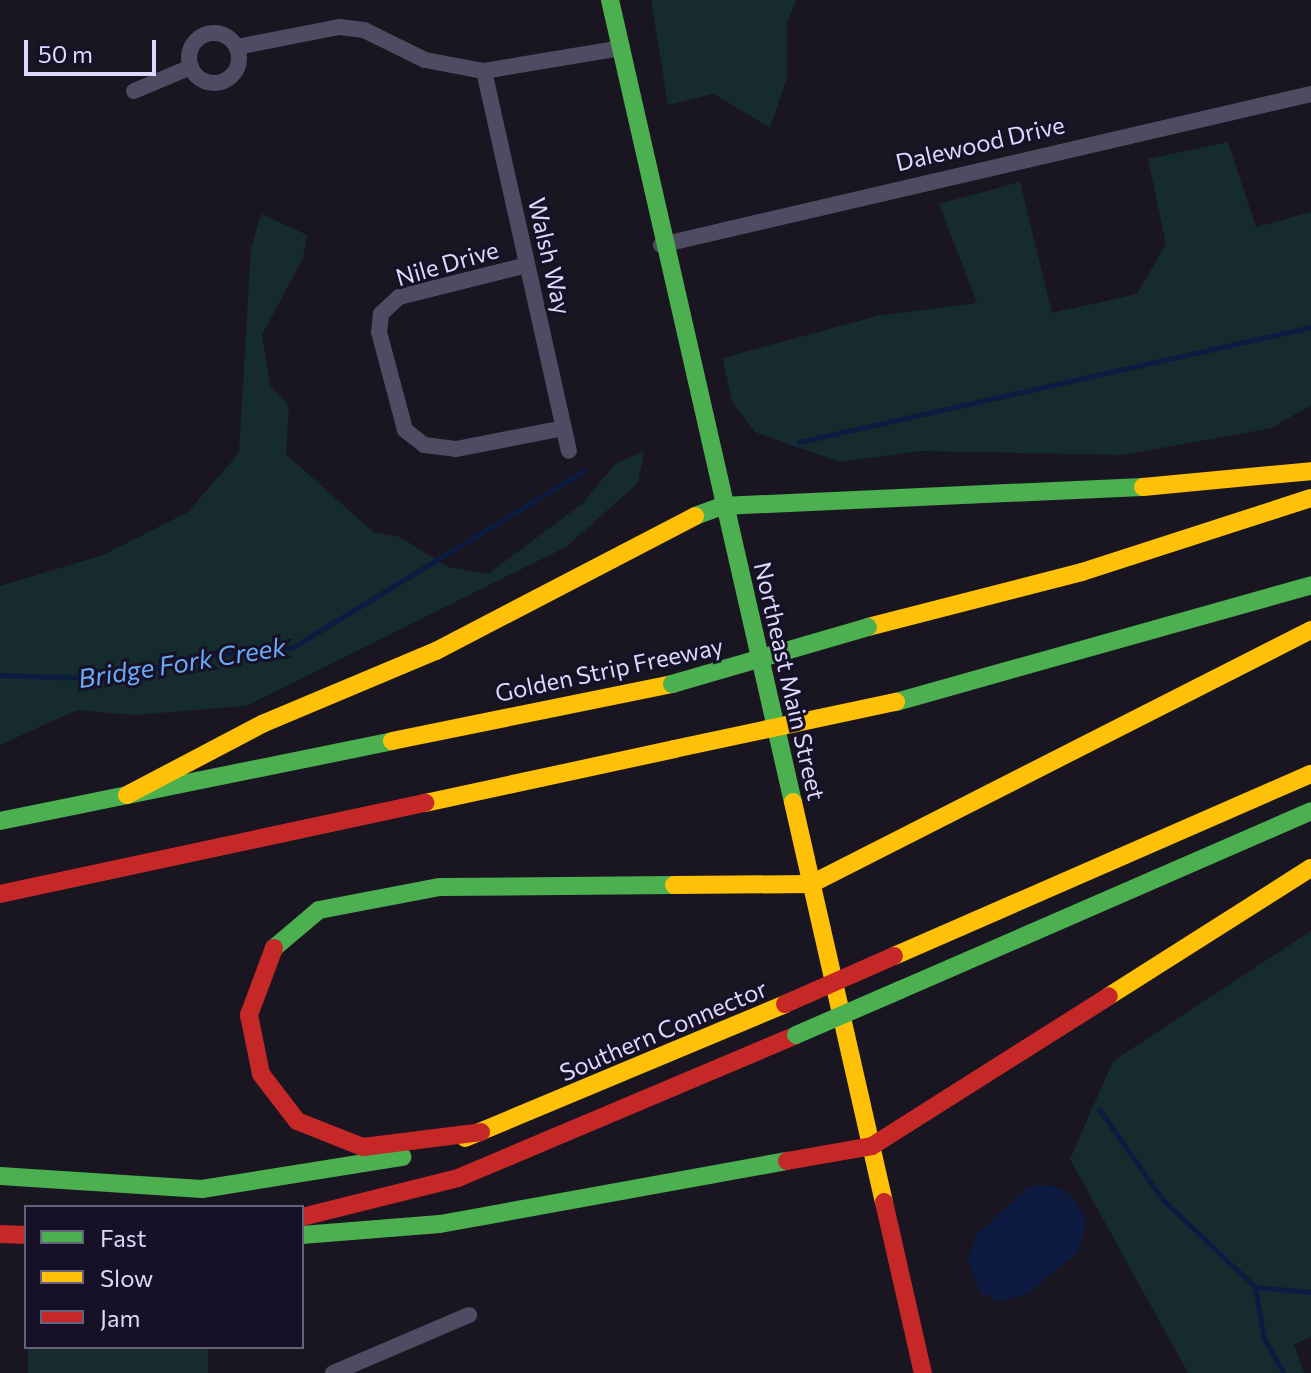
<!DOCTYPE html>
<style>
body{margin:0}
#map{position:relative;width:1311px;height:1373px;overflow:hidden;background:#191621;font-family:Commissioner,sans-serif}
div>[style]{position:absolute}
.green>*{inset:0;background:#152b2e;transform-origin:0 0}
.water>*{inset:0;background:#0e1b40}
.stream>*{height:5px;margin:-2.5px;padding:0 2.5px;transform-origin:2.5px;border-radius:2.5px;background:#0e1b40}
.street>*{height:16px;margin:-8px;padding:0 8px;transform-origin:8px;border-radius:8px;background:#4f4b62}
.street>.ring{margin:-8px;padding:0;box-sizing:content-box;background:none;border:16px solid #4f4b62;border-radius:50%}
.fast>*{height:18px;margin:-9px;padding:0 9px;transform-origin:9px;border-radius:9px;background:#4caf50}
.slow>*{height:18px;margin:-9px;padding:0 9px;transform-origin:9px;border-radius:9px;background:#ffc107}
.jam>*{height:18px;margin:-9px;padding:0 9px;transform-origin:9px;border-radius:9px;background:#c62828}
.fast-bridge>*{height:18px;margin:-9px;padding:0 9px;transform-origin:9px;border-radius:9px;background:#4caf50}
.slow-bridge>*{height:18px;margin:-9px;padding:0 9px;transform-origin:9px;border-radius:9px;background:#ffc107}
.jam-bridge>*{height:18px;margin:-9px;padding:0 9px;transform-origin:9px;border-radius:9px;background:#c62828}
span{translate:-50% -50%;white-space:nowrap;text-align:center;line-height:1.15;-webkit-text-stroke:6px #161126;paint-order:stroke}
.street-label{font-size:24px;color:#dfd8fd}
.water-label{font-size:26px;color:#6baaf8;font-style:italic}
.legend{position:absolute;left:24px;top:1205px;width:280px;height:144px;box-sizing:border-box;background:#161126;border:2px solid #66617c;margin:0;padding:10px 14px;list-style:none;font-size:24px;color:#dfd8fd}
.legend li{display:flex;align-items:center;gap:16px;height:40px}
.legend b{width:40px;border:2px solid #66617c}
.scale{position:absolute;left:24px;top:40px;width:132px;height:36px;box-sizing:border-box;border:4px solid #dfd8fd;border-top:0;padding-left:10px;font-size:24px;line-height:28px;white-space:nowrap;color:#dfd8fd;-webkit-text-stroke:6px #161126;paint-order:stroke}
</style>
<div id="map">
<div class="green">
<i style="clip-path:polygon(651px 0,796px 0,787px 24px,787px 78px,770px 128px,714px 94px,668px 105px)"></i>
<i style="clip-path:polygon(1228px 142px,1256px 227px,1311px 212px,1311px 405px,1272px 428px,1123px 455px,920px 451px,840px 462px,755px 432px,732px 402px,723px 358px,877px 316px,977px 303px,939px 204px,1020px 182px,1052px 313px,1137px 294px,1166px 244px,1148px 159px)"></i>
<i style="clip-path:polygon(261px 214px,307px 235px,303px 258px,262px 335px,270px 385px,289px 406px,286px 454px,373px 532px,400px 537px,448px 567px,488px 574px,583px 503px,615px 464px,644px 451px,638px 483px,566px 547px,246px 706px,134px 715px,77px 710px,0 745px,0 586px,103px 555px,188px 512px,239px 453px,251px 249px)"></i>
<i style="clip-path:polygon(1311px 931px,1311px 1337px,1294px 1344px,1304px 1373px,1188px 1373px,1070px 1159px,1113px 1061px)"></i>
<i style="left:28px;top:1347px;width:180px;height:27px"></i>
</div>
<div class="water">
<i style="clip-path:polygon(1049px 1185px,1069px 1193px,1087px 1219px,1079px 1251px,1028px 1294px,998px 1301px,981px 1293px,967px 1259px,978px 1233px,1030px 1186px)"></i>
</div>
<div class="stream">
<i style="left:799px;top:442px;width:525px;rotate:-12.66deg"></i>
<i style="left:0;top:675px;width:112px;rotate:2deg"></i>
<i style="left:112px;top:679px;width:85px;rotate:-15deg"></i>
<i style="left:194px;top:657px;width:100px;rotate:-5.8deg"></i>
<i style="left:293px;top:647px;width:341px;rotate:-31.2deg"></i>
<i style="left:1099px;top:1109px;width:111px;rotate:54.9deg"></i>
<i style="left:1163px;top:1200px;width:127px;rotate:43.4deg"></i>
<i style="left:1255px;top:1287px;width:53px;rotate:80.2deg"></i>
<i style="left:1264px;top:1339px;width:39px;rotate:60deg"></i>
<i style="left:1255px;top:1287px;width:56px;rotate:5.1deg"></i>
</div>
<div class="street">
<i class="ring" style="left:189px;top:33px;width:34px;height:34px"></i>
<i style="left:237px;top:47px;width:104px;rotate:-11.1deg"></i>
<i style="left:339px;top:27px;width:25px;rotate:7deg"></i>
<i style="left:364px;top:30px;width:68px;rotate:26.2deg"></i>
<i style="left:425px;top:60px;width:60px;rotate:10.6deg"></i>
<i style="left:484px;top:71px;width:140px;rotate:-9.5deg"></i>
<i style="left:484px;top:71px;width:389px;rotate:77.4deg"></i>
<i style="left:134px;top:91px;width:62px;rotate:-22.8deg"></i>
<i style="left:661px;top:245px;width:667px;rotate:-13.08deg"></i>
<i style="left:527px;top:265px;width:132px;rotate:166deg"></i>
<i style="left:399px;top:297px;width:25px;rotate:137deg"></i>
<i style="left:381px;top:314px;width:18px;rotate:96deg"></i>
<i style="left:379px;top:332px;width:101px;rotate:75.1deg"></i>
<i style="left:405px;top:430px;width:24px;rotate:38deg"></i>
<i style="left:424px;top:445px;width:32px;rotate:7deg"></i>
<i style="left:456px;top:449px;width:110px;rotate:-11deg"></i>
<i style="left:333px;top:1373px;width:148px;rotate:-23.1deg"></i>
</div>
<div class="fast">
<i style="left:610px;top:0;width:823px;rotate:77.15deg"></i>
<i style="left:695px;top:516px;width:29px;rotate:-20deg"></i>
<i style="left:722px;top:506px;width:421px;rotate:-2.6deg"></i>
<i style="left:896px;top:702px;width:431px;rotate:-15.7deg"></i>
<i style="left:0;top:821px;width:400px;rotate:-11.5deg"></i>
<i style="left:274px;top:948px;width:59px;rotate:-40.2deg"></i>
<i style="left:319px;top:910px;width:123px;rotate:-10.8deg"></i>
<i style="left:440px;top:887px;width:234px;rotate:-0.5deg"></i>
<i style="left:900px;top:990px;width:448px;rotate:-23.5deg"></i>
<i style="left:0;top:1176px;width:202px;rotate:3.7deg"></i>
<i style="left:202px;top:1189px;width:203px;rotate:-9.1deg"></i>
<i style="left:302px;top:1235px;width:138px;rotate:-4.6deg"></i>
<i style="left:440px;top:1224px;width:353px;rotate:-10.3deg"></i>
</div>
<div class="slow">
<i style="left:1143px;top:487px;width:169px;rotate:-5.4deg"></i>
<i style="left:868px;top:627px;width:221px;rotate:-14.4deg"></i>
<i style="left:1082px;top:572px;width:241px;rotate:-17.9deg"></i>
<i style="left:392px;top:741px;width:286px;rotate:-11.5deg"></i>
<i style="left:127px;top:795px;width:153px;rotate:-27.7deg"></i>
<i style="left:262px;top:724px;width:189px;rotate:-22.8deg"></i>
<i style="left:436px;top:651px;width:292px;rotate:-27.5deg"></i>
<i style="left:793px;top:802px;width:410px;rotate:77.2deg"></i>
<i style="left:425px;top:803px;width:255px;rotate:-12.2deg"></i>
<i style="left:674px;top:885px;width:137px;rotate:-0.4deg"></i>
<i style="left:811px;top:884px;width:561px;rotate:-26.93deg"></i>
<i style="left:894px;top:956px;width:455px;rotate:-23.6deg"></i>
<i style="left:1109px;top:996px;width:239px;rotate:-32.4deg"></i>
<i style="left:465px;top:1138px;width:347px;rotate:-22.7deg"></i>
</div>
<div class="jam">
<i style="left:0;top:894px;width:435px;rotate:-12.1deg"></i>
<i style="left:274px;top:948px;width:72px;rotate:110.5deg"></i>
<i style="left:249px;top:1015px;width:60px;rotate:78.5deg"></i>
<i style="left:261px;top:1074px;width:59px;rotate:52.5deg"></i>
<i style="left:297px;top:1121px;width:71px;rotate:21.5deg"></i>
<i style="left:363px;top:1147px;width:119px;rotate:-7.2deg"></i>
<i style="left:787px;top:1161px;width:86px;rotate:-10deg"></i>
<i style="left:872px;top:1146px;width:280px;rotate:-32.3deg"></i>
<i style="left:884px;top:1202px;width:175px;rotate:77.2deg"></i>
<i style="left:302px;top:1217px;width:161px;rotate:-14deg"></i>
<i style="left:458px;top:1178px;width:367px;rotate:-22.9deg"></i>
<i style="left:0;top:1234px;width:26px;rotate:2deg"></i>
</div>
<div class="fast-bridge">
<i style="left:672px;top:684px;width:204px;rotate:-16.2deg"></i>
<i style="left:796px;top:1035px;width:113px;rotate:-23.4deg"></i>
</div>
<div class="slow-bridge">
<i style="left:674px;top:749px;width:227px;rotate:-12deg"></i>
</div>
<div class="jam-bridge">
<i style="left:785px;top:1004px;width:119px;rotate:-23.8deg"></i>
</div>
<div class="street-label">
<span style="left:980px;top:143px;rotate:-13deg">Dalewood Drive</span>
<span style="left:550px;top:256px;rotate:77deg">Walsh Way</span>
<span style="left:447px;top:263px;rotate:-16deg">Nile Drive</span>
<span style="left:609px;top:669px;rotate:-12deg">Golden Strip Freeway</span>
<span style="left:790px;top:681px;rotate:77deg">Northeast Main Street</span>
<span style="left:663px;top:1030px;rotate:-23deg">Southern Connector</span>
</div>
<div class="water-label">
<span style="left:182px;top:662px;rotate:-9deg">Bridge Fork Creek</span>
</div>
<ul class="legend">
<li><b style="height:10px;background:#4caf50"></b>Fast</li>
<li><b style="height:10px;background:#ffc107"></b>Slow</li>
<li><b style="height:10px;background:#c62828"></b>Jam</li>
</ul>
<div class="scale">50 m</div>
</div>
